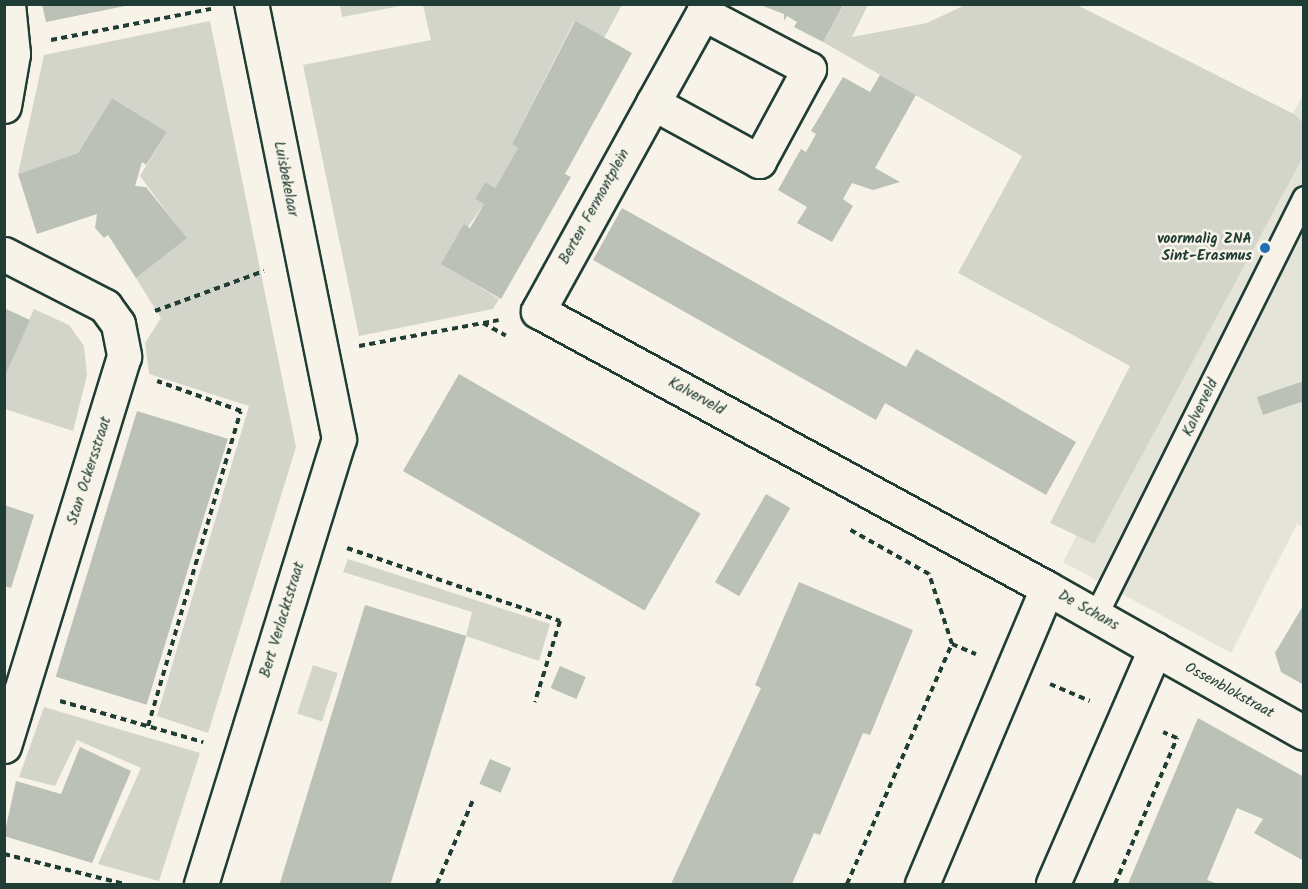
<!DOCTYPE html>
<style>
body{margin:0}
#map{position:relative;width:1308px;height:889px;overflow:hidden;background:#f7f3e8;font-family:Kalam,sans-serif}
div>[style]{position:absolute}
.built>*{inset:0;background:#e5e4d9}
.green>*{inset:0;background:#d3d5ca;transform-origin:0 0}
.building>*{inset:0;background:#bbc1b6;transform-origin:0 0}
.path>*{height:4px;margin-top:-2px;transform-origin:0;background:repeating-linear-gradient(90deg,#1f3d34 0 6px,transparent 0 10.5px)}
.roads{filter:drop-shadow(2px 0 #1f3d34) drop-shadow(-2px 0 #1f3d34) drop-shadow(0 2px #1f3d34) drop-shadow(0 -2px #1f3d34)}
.service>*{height:22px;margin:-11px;padding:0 11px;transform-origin:11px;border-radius:11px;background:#f7f3e8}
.minor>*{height:33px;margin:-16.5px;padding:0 16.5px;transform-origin:16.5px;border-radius:16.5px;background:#f7f3e8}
.dots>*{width:16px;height:16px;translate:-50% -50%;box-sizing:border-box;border:3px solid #f7f3e8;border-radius:50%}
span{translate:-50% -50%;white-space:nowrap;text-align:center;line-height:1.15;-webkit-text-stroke:5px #f7f3e8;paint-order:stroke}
.street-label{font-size:15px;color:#1f3d34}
.poi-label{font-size:15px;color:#1f3d34;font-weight:700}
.right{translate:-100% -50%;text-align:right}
.frame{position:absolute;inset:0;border:6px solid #1f3d34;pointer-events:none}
</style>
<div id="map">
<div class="built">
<i style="clip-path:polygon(1303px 94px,1303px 527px,1297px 524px,1231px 653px,1063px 562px)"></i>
</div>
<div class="green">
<i style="clip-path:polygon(340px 5px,340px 4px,406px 5px,342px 17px)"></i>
<i style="clip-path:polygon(423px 5px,622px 5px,604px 38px,574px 21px,512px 144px,518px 148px,495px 188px,485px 182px,475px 199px,484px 204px,442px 264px,499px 299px,493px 309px,359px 336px,303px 65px,431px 40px)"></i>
<i style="clip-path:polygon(844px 5px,868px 5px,852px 37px,927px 23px,965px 5px,1077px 5px,1294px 114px,1303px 123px,1303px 157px,1094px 544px,1050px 523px,1130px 366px,958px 273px,1022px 156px,823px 42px)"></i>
<i style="clip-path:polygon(210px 21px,296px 447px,208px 733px,157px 716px,249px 406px,149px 374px,145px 343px,161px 318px,136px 278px,186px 238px,140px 176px,167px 132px,112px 98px,78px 153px,18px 174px,44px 55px)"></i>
<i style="clip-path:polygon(34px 309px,69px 325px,84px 346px,87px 375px,73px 431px,5px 409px,4px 373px)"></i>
<i style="clip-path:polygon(348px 559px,550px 624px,539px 661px,466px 636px,472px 612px,343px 572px)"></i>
<i style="left:313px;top:665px;width:26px;height:51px;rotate:18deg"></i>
<i style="clip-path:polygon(44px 707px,200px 753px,159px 881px,98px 864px,141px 768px,77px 740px,55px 786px,19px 777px)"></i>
</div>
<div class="building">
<i style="clip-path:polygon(42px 4px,125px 4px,125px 6px,46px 22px)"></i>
<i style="clip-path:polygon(757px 4px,844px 4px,823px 42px,794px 27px,797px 22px,787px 16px,784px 21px,784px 14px)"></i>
<i style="clip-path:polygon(575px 21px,632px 53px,565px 174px,571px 177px,501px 299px,441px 264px,464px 224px,470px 228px,484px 204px,475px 199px,485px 182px,495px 188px,518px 148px,512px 144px)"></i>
<i style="clip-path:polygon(880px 75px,916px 95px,875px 168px,900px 182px,873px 190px,852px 183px,843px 199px,853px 206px,832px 242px,797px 223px,807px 207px,778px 190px,801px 149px,806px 152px,816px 134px,811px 131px,843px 77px,870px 92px)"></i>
<i style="clip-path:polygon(112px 98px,167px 132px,146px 165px,142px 162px,135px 186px,146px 187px,187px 238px,136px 278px,108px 235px,104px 238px,95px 228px,97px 214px,37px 234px,18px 174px,78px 153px)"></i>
<i style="clip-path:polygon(622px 208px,906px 367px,916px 349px,1076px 442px,1046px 495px,885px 403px,876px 420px,593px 260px)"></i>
<i style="clip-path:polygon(4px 308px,30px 320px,6px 373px,4px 373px)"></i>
<i style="left:459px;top:374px;width:279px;height:112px;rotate:30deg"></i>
<i style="clip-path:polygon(1304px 381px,1304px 407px,1301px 402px,1263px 415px,1257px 397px)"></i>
<i style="left:137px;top:411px;width:95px;height:278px;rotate:17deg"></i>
<i style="left:766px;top:494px;width:28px;height:102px;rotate:30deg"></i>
<i style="clip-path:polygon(4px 505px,34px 515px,11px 588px,4px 586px)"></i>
<i style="clip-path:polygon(799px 582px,913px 630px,870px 735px,863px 733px,820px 835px,814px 833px,792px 884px,671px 884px,761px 688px,755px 685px)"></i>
<i style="clip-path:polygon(1304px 604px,1304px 685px,1281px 672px,1275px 653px)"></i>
<i style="left:365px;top:605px;width:106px;height:292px;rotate:17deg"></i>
<i style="left:560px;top:666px;width:28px;height:24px;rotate:23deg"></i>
<i style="clip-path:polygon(1198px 718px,1304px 777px,1304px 861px,1254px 833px,1263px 819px,1237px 808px,1207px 880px,1218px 884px,1128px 884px)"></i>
<i style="clip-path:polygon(80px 747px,131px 771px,92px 863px,4px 836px,16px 781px,61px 794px)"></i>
<i style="left:490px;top:759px;width:23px;height:27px;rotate:23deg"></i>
</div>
<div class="path">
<i style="left:51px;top:40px;width:163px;rotate:-11deg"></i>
<i style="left:155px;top:311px;width:116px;rotate:-20.2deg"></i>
<i style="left:483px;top:323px;width:26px;rotate:29deg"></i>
<i style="left:359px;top:346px;width:142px;rotate:-10.5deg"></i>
<i style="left:347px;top:548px;width:225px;rotate:18.9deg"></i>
<i style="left:560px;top:621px;width:85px;rotate:107.2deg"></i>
<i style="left:952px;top:644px;width:26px;rotate:23deg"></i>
<i style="left:1050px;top:684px;width:43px;rotate:23deg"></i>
<i style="left:60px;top:701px;width:149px;rotate:16deg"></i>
<i style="left:148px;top:726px;width:328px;rotate:-73.6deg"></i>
<i style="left:241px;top:411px;width:89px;rotate:-160.3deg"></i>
<i style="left:4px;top:854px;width:124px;rotate:14deg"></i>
<i style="left:437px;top:884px;width:91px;rotate:-66.8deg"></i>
<i style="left:847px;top:884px;width:262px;rotate:-66.4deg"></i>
<i style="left:952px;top:644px;width:74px;rotate:-108.2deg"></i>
<i style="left:929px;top:574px;width:94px;rotate:-150.7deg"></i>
<i style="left:1115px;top:884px;width:159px;rotate:-67deg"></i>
<i style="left:1177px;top:738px;width:15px;rotate:-157deg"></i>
</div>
<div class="roads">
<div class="service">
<i style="left:1096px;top:616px;width:467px;rotate:-63.5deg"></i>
</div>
<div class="minor">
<i style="left:653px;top:103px;width:121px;rotate:28.7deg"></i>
<i style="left:759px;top:161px;width:105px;rotate:-61.5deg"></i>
<i style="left:809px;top:69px;width:120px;rotate:-152.2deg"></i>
<i style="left:703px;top:13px;width:103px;rotate:119.1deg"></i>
<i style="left:653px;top:103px;width:238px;rotate:118.9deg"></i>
<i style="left:538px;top:311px;width:579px;rotate:28.56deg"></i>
<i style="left:4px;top:106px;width:53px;rotate:-80.2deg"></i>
<i style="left:13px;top:54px;width:50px;rotate:-95.7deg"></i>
<i style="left:4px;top:254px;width:114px;rotate:27.2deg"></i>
<i style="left:105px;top:306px;width:22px;rotate:54deg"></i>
<i style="left:118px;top:324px;width:33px;rotate:79deg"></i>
<i style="left:124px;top:356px;width:408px;rotate:107.1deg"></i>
<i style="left:1155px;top:649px;width:171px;rotate:29.4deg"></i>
<i style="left:201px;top:884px;width:466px;rotate:-72.8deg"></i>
<i style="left:339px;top:439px;width:444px;rotate:-101.4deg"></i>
<i style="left:922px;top:884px;width:321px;rotate:-67.1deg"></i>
<i style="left:1047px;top:588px;width:124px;rotate:29.5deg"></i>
<i style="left:1155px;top:649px;width:256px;rotate:113.5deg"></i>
</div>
</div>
<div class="dots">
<i style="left:1265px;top:248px;background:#1f6fb2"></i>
</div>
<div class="street-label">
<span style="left:285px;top:179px;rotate:79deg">Luisbekelaar</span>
<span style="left:595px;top:207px;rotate:-61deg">Berten Fermontplein</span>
<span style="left:696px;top:397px;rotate:29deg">Kalverveld</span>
<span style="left:1201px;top:408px;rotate:-64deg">Kalverveld</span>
<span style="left:90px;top:471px;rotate:-72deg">Stan Ockersstraat</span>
<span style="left:1088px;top:611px;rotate:29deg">De Schans</span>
<span style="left:283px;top:620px;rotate:-73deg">Bert Verlacktstraat</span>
<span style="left:1229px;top:691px;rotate:29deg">Ossenblokstraat</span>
</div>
<div class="poi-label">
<span class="right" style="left:1252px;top:248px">voormalig ZNA<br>Sint-Erasmus</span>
</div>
<div class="frame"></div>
</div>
